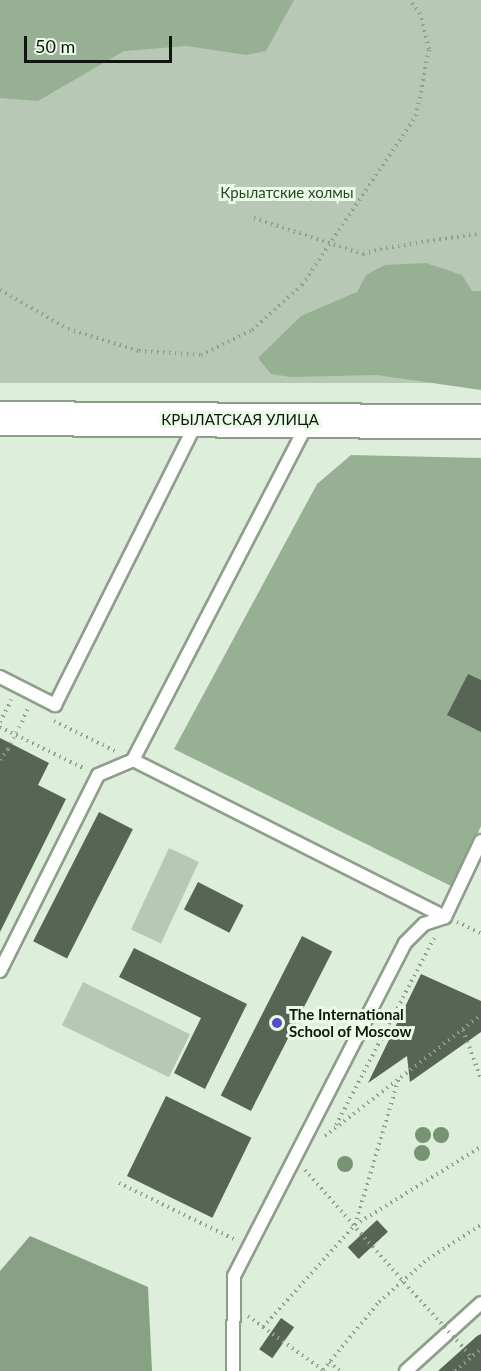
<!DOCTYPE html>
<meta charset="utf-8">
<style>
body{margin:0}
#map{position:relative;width:481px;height:1371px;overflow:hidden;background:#ddeeda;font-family:Lato,sans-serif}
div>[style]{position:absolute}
.green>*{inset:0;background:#b7c9b4;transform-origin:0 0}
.forest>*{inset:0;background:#97af93}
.water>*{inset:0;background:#88a084}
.building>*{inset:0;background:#566554;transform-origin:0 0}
.path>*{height:4px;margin-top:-2px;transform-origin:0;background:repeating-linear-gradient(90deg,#919e8f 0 1.5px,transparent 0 6px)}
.roads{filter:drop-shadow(2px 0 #8f9e8c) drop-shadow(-2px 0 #8f9e8c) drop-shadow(0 2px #8f9e8c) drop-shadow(0 -2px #8f9e8c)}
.lane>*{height:12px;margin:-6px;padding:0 6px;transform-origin:6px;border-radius:6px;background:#fff}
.secondary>*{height:33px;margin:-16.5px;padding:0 16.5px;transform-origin:16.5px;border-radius:16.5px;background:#fff}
.path-bridge>*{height:4px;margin-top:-2px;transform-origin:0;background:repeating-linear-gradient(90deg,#919e8f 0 1.5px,transparent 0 6px)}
.trees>*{width:16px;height:16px;margin:-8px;border-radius:50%;background:#789374}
.dots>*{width:16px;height:16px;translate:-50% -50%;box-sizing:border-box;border:3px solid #eafce8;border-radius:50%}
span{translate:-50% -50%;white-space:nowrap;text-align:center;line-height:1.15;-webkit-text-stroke:6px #eafce8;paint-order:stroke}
.park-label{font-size:15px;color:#264921}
.street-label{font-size:15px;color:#10160f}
.poi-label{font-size:15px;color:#10160f;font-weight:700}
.left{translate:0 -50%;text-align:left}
.scale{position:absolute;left:24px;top:36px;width:148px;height:27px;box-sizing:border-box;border:3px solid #10160f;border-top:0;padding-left:8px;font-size:18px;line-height:21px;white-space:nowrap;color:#10160f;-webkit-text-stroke:4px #eafce8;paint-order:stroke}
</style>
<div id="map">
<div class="green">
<i style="left:0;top:0;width:481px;height:383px"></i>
<i style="left:169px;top:848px;width:33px;height:90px;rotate:25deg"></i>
<i style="left:83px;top:982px;width:119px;height:48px;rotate:26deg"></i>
</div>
<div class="forest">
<i style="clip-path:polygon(0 0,294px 0,266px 51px,246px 55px,187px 46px,124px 51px,38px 101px,0 98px)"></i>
<i style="clip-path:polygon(426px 263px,462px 275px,472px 291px,481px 291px,481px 390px,377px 375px,291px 377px,271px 374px,258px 358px,301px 316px,357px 292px,366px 275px,385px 265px)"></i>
<i style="clip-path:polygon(351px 455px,481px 458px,481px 826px,453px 887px,174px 749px,317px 484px)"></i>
</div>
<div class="water">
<i style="clip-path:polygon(30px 1236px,148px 1287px,152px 1371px,0 1371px,0 1271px)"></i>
</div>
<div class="building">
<i style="clip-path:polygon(468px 674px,481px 680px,481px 732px,447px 715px)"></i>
<i style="clip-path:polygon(0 738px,49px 763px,38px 785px,66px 799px,0 932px)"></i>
<i style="left:99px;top:812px;width:38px;height:145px;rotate:27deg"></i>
<i style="left:198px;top:882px;width:51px;height:31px;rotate:27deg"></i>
<i style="left:302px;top:936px;width:34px;height:179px;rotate:27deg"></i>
<i style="clip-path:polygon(134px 948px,247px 1004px,205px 1089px,174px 1073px,201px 1018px,119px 977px)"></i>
<i style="clip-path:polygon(421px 974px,481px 1001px,481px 1032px,410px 1082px,407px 1056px,368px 1083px)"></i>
<i style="left:166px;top:1096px;width:95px;height:89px;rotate:26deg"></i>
<i style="left:377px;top:1220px;width:16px;height:40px;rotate:47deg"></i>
<i style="left:281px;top:1318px;width:16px;height:38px;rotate:35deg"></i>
<i style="clip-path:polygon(481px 1334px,481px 1371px,438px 1371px,477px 1336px)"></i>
</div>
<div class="path">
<i style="left:386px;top:248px;width:96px;rotate:-9deg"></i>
<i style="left:0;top:290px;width:78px;rotate:29.8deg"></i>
<i style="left:68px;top:329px;width:74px;rotate:17.2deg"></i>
<i style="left:139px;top:351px;width:62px;rotate:3.7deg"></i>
<i style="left:201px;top:355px;width:57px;rotate:-26.1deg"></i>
<i style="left:252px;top:330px;width:67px;rotate:-42deg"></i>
<i style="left:302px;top:285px;width:204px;rotate:-56deg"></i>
<i style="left:416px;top:116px;width:68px;rotate:-79deg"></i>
<i style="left:429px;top:49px;width:36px;rotate:-104deg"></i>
<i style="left:420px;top:14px;width:17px;rotate:-126deg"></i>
<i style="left:54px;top:721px;width:68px;rotate:26.2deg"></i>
<i style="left:0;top:722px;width:25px;rotate:-63deg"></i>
<i style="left:22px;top:722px;width:15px;rotate:-67deg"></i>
<i style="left:0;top:727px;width:95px;rotate:26.3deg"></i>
<i style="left:0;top:760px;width:14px;rotate:-54deg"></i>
<i style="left:457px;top:922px;width:26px;rotate:25deg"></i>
<i style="left:463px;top:1030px;width:52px;rotate:69.8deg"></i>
<i style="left:336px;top:1125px;width:211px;rotate:-62.3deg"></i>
<i style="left:325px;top:1136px;width:197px;rotate:-37.8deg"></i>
<i style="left:305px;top:1170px;width:156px;rotate:48.6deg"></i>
<i style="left:119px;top:1183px;width:132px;rotate:26deg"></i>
<i style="left:355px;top:1225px;width:154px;rotate:-73.4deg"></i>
<i style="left:248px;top:1316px;width:19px;rotate:36deg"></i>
<i style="left:263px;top:1327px;width:137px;rotate:-48deg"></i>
<i style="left:355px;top:1225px;width:148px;rotate:-31.8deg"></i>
<i style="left:263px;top:1327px;width:74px;rotate:35.6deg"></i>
<i style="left:323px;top:1370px;width:88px;rotate:-50.5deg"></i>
<i style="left:379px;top:1302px;width:65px;rotate:-41.3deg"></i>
<i style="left:428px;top:1259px;width:63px;rotate:-32.7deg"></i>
<i style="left:461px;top:1345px;width:16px;rotate:50deg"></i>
<i style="left:329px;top:1362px;width:14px;rotate:39deg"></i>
<i style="left:455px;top:1371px;width:34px;rotate:-40deg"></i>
</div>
<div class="roads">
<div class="lane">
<i style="left:0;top:677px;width:62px;rotate:27deg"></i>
<i style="left:55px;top:705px;width:319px;rotate:-63.4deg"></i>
<i style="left:133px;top:760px;width:349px;rotate:26.7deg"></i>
<i style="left:0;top:971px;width:219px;rotate:-63.4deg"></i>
<i style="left:98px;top:775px;width:38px;rotate:-23deg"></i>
<i style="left:133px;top:760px;width:381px;rotate:-62.6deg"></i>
<i style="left:233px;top:1371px;width:95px;rotate:-89.4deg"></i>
<i style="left:234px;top:1276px;width:374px;rotate:-62.8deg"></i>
<i style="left:405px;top:943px;width:27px;rotate:-45deg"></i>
<i style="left:424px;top:924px;width:22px;rotate:-18deg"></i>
<i style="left:445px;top:917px;width:84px;rotate:-64.7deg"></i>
<i style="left:406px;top:1371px;width:101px;rotate:-42.2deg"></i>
</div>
<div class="secondary">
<i style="left:0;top:418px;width:481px;rotate:0.4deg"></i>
</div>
</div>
<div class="path-bridge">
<i style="left:254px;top:218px;width:115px;rotate:18.3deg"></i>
<i style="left:363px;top:254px;width:24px;rotate:-15deg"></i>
<i style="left:8px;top:749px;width:30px;rotate:-63deg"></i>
<i style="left:408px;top:1287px;width:79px;rotate:47.6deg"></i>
</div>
<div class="trees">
<i style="left:423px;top:1135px"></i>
<i style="left:441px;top:1135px"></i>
<i style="left:422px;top:1153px"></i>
<i style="left:345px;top:1164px"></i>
</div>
<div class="dots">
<i style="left:277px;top:1023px;background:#574cc3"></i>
</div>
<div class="park-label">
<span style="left:287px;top:193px">Крылатские холмы</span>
</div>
<div class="street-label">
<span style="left:240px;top:420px">КРЫЛАТСКАЯ УЛИЦА</span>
</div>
<div class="poi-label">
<span class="left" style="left:289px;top:1023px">The International<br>School of Moscow</span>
</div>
<div class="scale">50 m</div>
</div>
